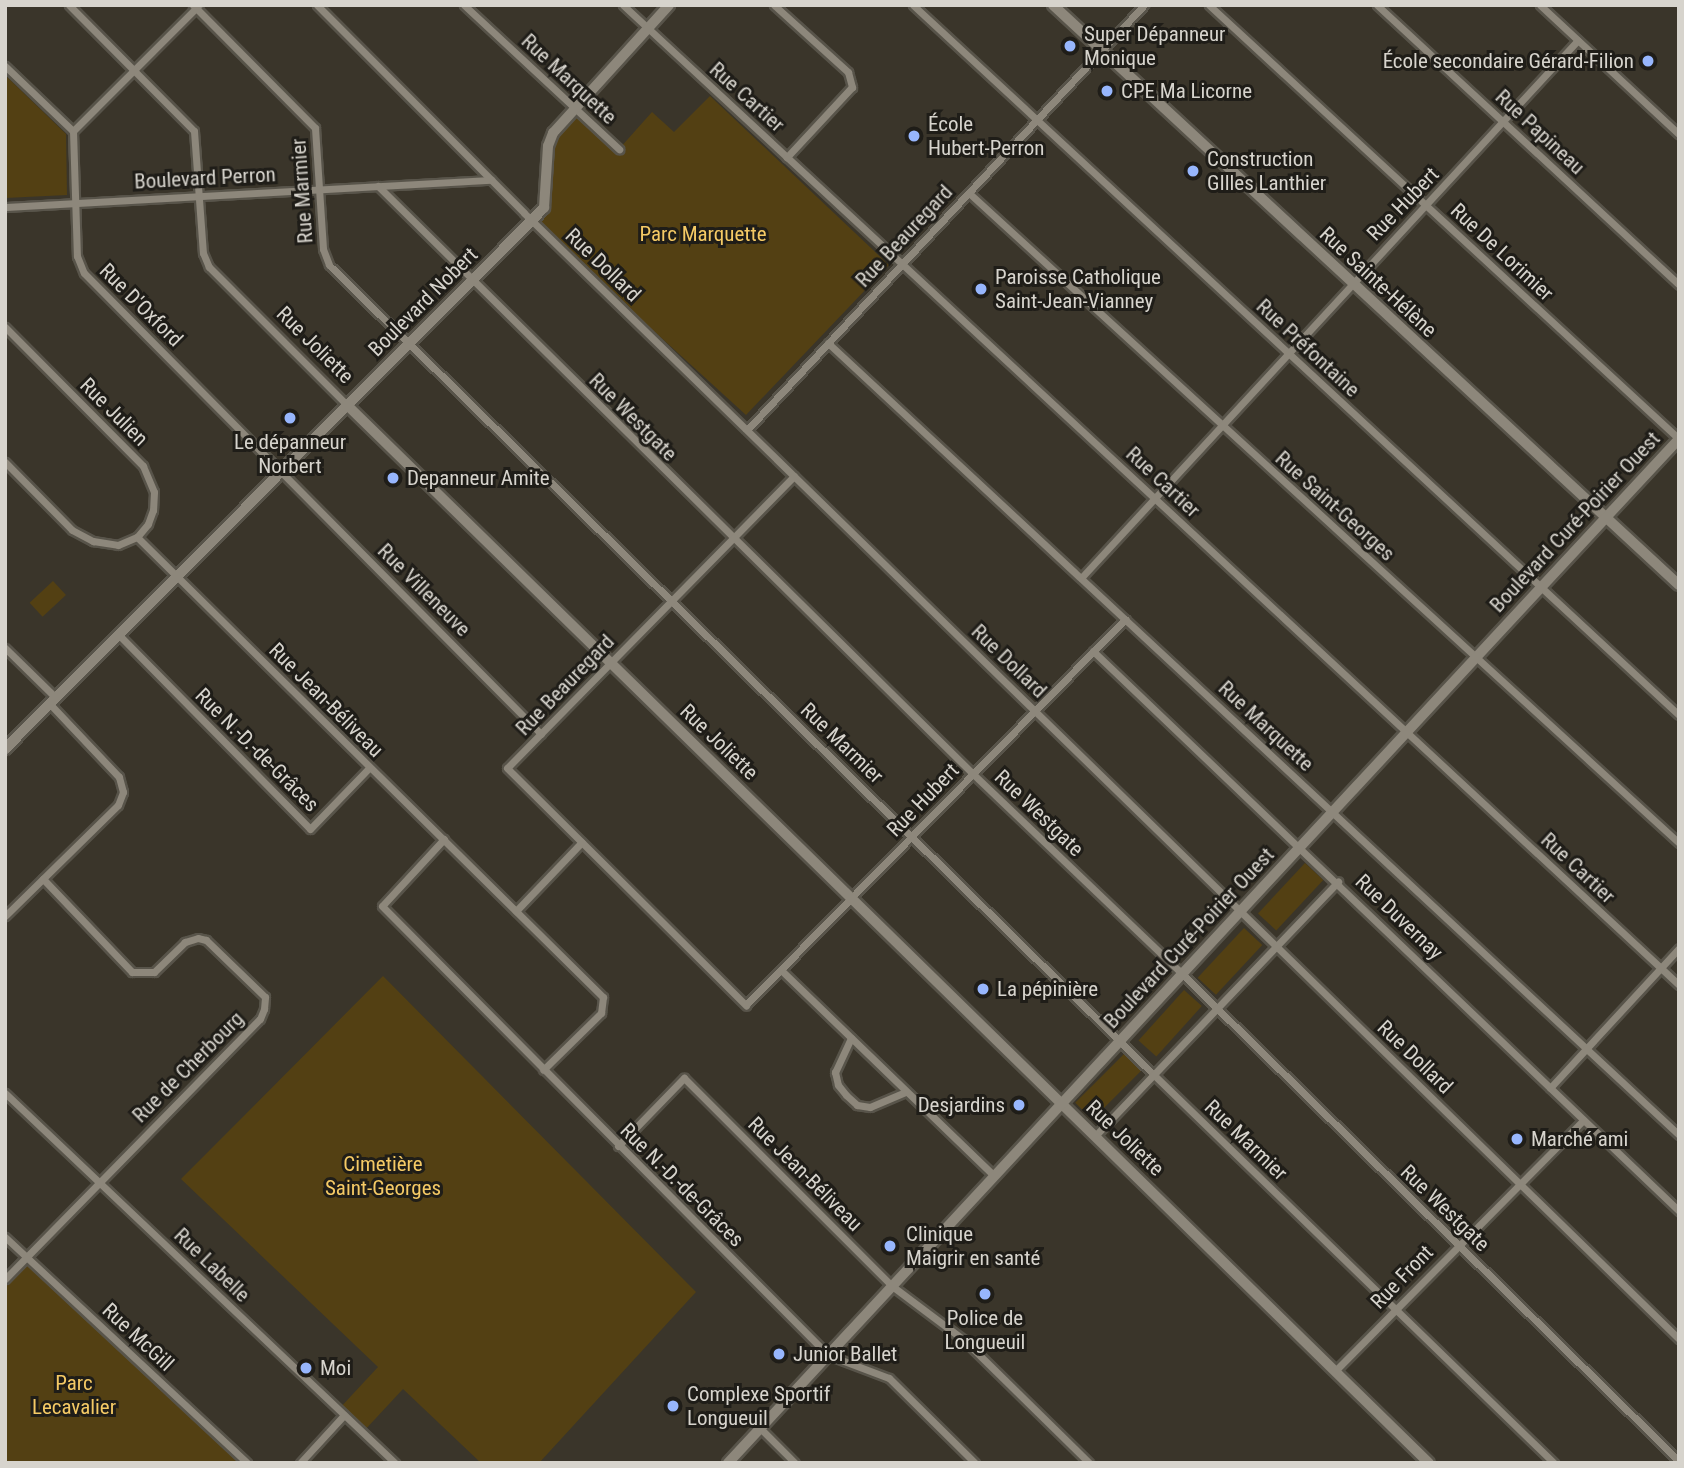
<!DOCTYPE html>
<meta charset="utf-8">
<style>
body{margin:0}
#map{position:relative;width:1684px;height:1468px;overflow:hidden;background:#3a352a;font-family:"Roboto Condensed",sans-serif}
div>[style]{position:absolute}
.green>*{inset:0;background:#534013;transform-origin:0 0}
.roads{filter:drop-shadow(2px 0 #58544a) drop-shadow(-2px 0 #58544a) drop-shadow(0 2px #58544a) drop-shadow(0 -2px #58544a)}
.street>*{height:7px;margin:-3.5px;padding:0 3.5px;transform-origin:3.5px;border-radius:3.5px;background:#8d877b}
.secondary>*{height:10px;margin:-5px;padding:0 5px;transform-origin:5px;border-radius:5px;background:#8d877b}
.dots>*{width:19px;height:19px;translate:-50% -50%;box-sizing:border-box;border:4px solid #1f1d18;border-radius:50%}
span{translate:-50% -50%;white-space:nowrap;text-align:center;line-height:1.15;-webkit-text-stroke:6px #1f1d18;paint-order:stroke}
.poi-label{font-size:21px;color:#d7d4cd}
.left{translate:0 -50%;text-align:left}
.right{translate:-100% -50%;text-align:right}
.street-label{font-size:21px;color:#d7d4cd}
.park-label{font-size:21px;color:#f5ca65}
.frame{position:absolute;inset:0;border:7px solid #d7d4cd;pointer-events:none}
</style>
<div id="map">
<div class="green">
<i style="clip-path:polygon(5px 75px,66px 134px,67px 195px,5px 198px)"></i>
<i style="clip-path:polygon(710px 96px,889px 265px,746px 415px,532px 220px,547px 204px,551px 192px,550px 153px,562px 121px,575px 107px,619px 149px,652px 112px,674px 132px)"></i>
<i style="left:53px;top:581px;width:19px;height:32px;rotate:47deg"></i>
<i style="left:1305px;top:863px;width:25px;height:69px;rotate:43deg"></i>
<i style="left:1244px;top:928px;width:25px;height:68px;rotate:43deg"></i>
<i style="clip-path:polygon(383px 976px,696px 1292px,539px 1463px,481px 1463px,403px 1389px,363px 1432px,338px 1410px,378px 1367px,181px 1179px)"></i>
<i style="left:1184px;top:990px;width:24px;height:68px;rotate:42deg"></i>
<i style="left:1124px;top:1054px;width:24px;height:69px;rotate:45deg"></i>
<i style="clip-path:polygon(26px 1257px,247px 1463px,5px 1463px,5px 1279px)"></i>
</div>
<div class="roads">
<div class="street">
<i style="left:69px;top:5px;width:177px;rotate:45.2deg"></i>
<i style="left:194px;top:131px;width:122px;rotate:85.8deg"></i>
<i style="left:203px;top:253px;width:15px;rotate:67deg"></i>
<i style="left:209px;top:267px;width:195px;rotate:45deg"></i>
<i style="left:193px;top:5px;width:173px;rotate:45.2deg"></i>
<i style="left:315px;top:128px;width:121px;rotate:86.2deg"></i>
<i style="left:323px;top:249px;width:17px;rotate:69deg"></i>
<i style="left:329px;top:265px;width:1155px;rotate:44.47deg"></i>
<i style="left:1153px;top:1074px;width:559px;rotate:44.13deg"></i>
<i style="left:317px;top:5px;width:293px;rotate:45.1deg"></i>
<i style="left:524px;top:213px;width:1613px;rotate:44.27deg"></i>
<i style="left:464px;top:5px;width:212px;rotate:42.9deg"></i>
<i style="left:623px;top:5px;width:1441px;rotate:42.86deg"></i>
<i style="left:774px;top:5px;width:100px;rotate:42.2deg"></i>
<i style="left:848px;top:72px;width:16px;rotate:75deg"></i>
<i style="left:852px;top:87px;width:96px;rotate:132.9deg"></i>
<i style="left:913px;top:5px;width:1044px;rotate:42.83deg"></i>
<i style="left:1209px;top:5px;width:640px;rotate:42.72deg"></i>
<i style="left:1377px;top:5px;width:412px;rotate:42.8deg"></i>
<i style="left:1540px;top:5px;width:190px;rotate:42.9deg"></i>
<i style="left:5px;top:66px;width:94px;rotate:43.7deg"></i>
<i style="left:73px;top:131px;width:125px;rotate:88.2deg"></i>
<i style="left:77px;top:256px;width:18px;rotate:68deg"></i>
<i style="left:84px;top:273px;width:649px;rotate:45.25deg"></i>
<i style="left:73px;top:131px;width:177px;rotate:-45deg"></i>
<i style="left:378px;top:186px;width:837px;rotate:44.66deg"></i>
<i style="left:973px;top:774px;width:289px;rotate:43.7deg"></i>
<i style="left:1182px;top:974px;width:696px;rotate:44.42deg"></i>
<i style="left:969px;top:193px;width:963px;rotate:42.47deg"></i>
<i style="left:5px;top:207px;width:487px;rotate:-3.2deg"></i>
<i style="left:5px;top:327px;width:196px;rotate:45.2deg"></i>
<i style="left:143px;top:466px;width:28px;rotate:67deg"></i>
<i style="left:154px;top:492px;width:18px;rotate:93deg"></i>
<i style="left:153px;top:510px;width:15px;rotate:110deg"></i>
<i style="left:148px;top:524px;width:17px;rotate:130deg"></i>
<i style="left:828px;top:343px;width:1163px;rotate:42.94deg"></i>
<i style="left:747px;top:430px;width:582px;rotate:-46.95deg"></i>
<i style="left:5px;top:462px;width:95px;rotate:45.4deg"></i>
<i style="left:72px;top:530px;width:24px;rotate:28deg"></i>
<i style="left:93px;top:541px;width:25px;rotate:9deg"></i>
<i style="left:118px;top:545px;width:21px;rotate:-23deg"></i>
<i style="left:137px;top:537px;width:655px;rotate:44.63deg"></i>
<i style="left:603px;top:997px;width:16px;rotate:97deg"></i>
<i style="left:601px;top:1013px;width:81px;rotate:135.5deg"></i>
<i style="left:794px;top:476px;width:409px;rotate:134.5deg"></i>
<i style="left:507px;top:768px;width:337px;rotate:44.8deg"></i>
<i style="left:746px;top:1005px;width:541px;rotate:-45.52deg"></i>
<i style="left:1081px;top:578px;width:732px;rotate:-47.27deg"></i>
<i style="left:119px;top:635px;width:272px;rotate:45.4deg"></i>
<i style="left:310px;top:829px;width:85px;rotate:-46deg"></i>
<i style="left:5px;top:648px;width:71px;rotate:44.4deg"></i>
<i style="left:1093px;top:651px;width:811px;rotate:43.7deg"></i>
<i style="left:444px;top:839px;width:91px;rotate:132.8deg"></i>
<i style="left:382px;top:906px;width:633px;rotate:45.19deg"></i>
<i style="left:828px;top:1355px;width:65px;rotate:20.7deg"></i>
<i style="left:889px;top:1378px;width:121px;rotate:44.7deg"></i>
<i style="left:516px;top:911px;width:95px;rotate:-46.3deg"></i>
<i style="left:5px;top:916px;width:158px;rotate:-44.5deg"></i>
<i style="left:118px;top:805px;width:14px;rotate:-69deg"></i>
<i style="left:123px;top:792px;width:16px;rotate:-105deg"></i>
<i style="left:119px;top:777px;width:100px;rotate:-133.4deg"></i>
<i style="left:781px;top:970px;width:296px;rotate:44deg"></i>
<i style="left:851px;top:1038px;width:38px;rotate:115deg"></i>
<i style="left:835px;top:1072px;width:13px;rotate:77deg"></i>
<i style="left:838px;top:1085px;width:13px;rotate:51deg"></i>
<i style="left:846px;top:1095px;width:15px;rotate:42deg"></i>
<i style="left:857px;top:1105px;width:13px;rotate:9deg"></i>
<i style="left:870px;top:1107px;width:39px;rotate:-23deg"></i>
<i style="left:1550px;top:1088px;width:190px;rotate:-47.3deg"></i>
<i style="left:5px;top:1093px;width:538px;rotate:43.49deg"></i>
<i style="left:1095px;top:1136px;width:352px;rotate:-46.3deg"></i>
<i style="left:618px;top:1146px;width:95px;rotate:-45.9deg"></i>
<i style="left:684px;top:1078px;width:294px;rotate:45deg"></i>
<i style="left:892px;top:1286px;width:90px;rotate:36.9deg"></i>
<i style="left:964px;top:1340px;width:175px;rotate:44.5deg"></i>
<i style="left:5px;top:1237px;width:331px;rotate:43deg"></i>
<i style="left:5px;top:1279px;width:364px;rotate:-45.6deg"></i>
<i style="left:260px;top:1019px;width:11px;rotate:-68deg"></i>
<i style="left:264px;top:1009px;width:12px;rotate:-85deg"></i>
<i style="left:265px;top:997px;width:82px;rotate:-136deg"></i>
<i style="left:206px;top:940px;width:8px;rotate:-166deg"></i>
<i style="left:198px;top:938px;width:14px;rotate:163deg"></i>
<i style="left:185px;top:942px;width:43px;rotate:135.9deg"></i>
<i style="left:154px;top:972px;width:22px;rotate:180deg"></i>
<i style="left:132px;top:972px;width:129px;rotate:-133.7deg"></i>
<i style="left:1335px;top:1371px;width:353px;rotate:-45.3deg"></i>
<i style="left:760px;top:1428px;width:49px;rotate:45deg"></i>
<i style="left:300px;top:1463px;width:65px;rotate:-47.5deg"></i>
</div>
<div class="secondary">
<i style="left:1053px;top:5px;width:853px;rotate:42.82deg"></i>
<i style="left:347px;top:405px;width:1513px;rotate:44.36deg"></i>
<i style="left:5px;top:749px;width:764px;rotate:-45.11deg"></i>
<i style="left:544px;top:208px;width:62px;rotate:-86.3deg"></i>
<i style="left:548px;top:146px;width:14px;rotate:-69deg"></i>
<i style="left:553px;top:133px;width:173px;rotate:-47.8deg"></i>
<i style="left:728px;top:1463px;width:1397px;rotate:-47.12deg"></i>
</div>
</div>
<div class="dots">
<i style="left:1070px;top:46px;background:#97b6fd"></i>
<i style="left:1648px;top:61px;background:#97b6fd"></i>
<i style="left:1107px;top:91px;background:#97b6fd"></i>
<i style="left:914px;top:136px;background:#97b6fd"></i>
<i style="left:1193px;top:171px;background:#97b6fd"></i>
<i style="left:981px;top:289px;background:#97b6fd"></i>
<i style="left:290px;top:418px;background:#97b6fd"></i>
<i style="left:393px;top:478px;background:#97b6fd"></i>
<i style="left:983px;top:989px;background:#97b6fd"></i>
<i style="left:1019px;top:1105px;background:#97b6fd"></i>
<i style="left:1517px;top:1139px;background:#97b6fd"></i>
<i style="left:890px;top:1246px;background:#97b6fd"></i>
<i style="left:985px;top:1294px;background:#97b6fd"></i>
<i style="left:779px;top:1354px;background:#97b6fd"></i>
<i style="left:306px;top:1368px;background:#97b6fd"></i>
<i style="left:673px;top:1406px;background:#97b6fd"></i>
</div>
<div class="poi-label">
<span class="left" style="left:1084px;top:46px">Super Dépanneur<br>Monique</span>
<span class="right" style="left:1634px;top:61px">École secondaire Gérard-Filion</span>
<span class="left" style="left:1121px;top:91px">CPE Ma Licorne</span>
<span class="left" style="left:928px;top:136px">École<br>Hubert-Perron</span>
<span class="left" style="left:1207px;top:171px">Construction<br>GIlles Lanthier</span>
<span class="left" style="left:995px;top:289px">Paroisse Catholique<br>Saint-Jean-Vianney</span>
<span style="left:290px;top:454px">Le dépanneur<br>Norbert</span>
<span class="left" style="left:407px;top:478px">Depanneur Amite</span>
<span class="left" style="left:997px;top:989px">La pépinière</span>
<span class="right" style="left:1005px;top:1105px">Desjardins</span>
<span class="left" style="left:1531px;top:1139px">Marché ami</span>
<span class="left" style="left:906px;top:1246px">Clinique<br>Maigrir en santé</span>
<span style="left:985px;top:1330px">Police de<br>Longueuil</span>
<span class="left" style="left:793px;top:1354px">Junior Ballet</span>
<span class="left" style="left:320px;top:1368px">Moi</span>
<span class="left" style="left:687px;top:1406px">Complexe Sportif<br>Longueuil</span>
</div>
<div class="street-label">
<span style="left:569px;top:79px;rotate:43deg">Rue Marquette</span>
<span style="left:747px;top:97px;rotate:42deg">Rue Cartier</span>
<span style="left:1540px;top:132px;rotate:43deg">Rue Papineau</span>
<span style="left:205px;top:178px;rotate:-3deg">Boulevard Perron</span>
<span style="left:302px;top:191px;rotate:-94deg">Rue Marmier</span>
<span style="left:1403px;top:204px;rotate:-46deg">Rue Hubert</span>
<span style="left:904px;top:236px;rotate:-47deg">Rue Beauregard</span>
<span style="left:1502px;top:252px;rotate:43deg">Rue De Lorimier</span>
<span style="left:603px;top:265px;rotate:44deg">Rue Dollard</span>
<span style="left:1378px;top:282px;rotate:43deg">Rue Sainte-Hélène</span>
<span style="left:423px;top:302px;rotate:-45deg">Boulevard Nobert</span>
<span style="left:141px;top:305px;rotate:45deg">Rue D'Oxford</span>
<span style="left:315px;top:345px;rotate:45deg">Rue Joliette</span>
<span style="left:1308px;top:348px;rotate:43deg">Rue Préfontaine</span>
<span style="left:114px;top:412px;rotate:45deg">Rue Julien</span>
<span style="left:633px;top:417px;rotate:45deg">Rue Westgate</span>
<span style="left:1163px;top:482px;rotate:43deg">Rue Cartier</span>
<span style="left:1335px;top:506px;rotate:42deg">Rue Saint-Georges</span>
<span style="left:1575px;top:522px;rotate:-47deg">Boulevard Curé-Poirier Ouest</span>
<span style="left:424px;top:590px;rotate:45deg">Rue Villeneuve</span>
<span style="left:1009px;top:661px;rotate:44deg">Rue Dollard</span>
<span style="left:565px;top:685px;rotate:-46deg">Rue Beauregard</span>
<span style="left:326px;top:700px;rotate:45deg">Rue Jean-Béliveau</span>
<span style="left:1266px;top:726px;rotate:43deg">Rue Marquette</span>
<span style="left:719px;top:742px;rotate:44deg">Rue Joliette</span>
<span style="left:842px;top:743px;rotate:44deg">Rue Marmier</span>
<span style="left:257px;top:750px;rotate:45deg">Rue N.-D.-de-Grâces</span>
<span style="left:923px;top:800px;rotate:-46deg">Rue Hubert</span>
<span style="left:1039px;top:813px;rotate:44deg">Rue Westgate</span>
<span style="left:1578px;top:868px;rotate:43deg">Rue Cartier</span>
<span style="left:1399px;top:917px;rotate:44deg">Rue Duvernay</span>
<span style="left:1189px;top:938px;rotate:-47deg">Boulevard Curé-Poirier Ouest</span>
<span style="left:1415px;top:1057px;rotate:44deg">Rue Dollard</span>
<span style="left:188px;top:1067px;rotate:-45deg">Rue de Cherbourg</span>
<span style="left:1125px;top:1138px;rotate:44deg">Rue Joliette</span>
<span style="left:1246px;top:1140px;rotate:44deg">Rue Marmier</span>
<span style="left:805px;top:1174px;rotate:45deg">Rue Jean-Béliveau</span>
<span style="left:682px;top:1185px;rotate:45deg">Rue N.-D.-de-Grâces</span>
<span style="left:1445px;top:1208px;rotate:44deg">Rue Westgate</span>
<span style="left:212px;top:1265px;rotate:44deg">Rue Labelle</span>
<span style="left:1402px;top:1277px;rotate:-46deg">Rue Front</span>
<span style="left:138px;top:1337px;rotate:43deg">Rue McGill</span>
</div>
<div class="park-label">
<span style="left:703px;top:234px">Parc Marquette</span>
<span style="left:383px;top:1176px">Cimetière<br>Saint-Georges</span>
<span style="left:74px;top:1395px">Parc<br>Lecavalier</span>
</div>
<div class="frame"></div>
</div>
